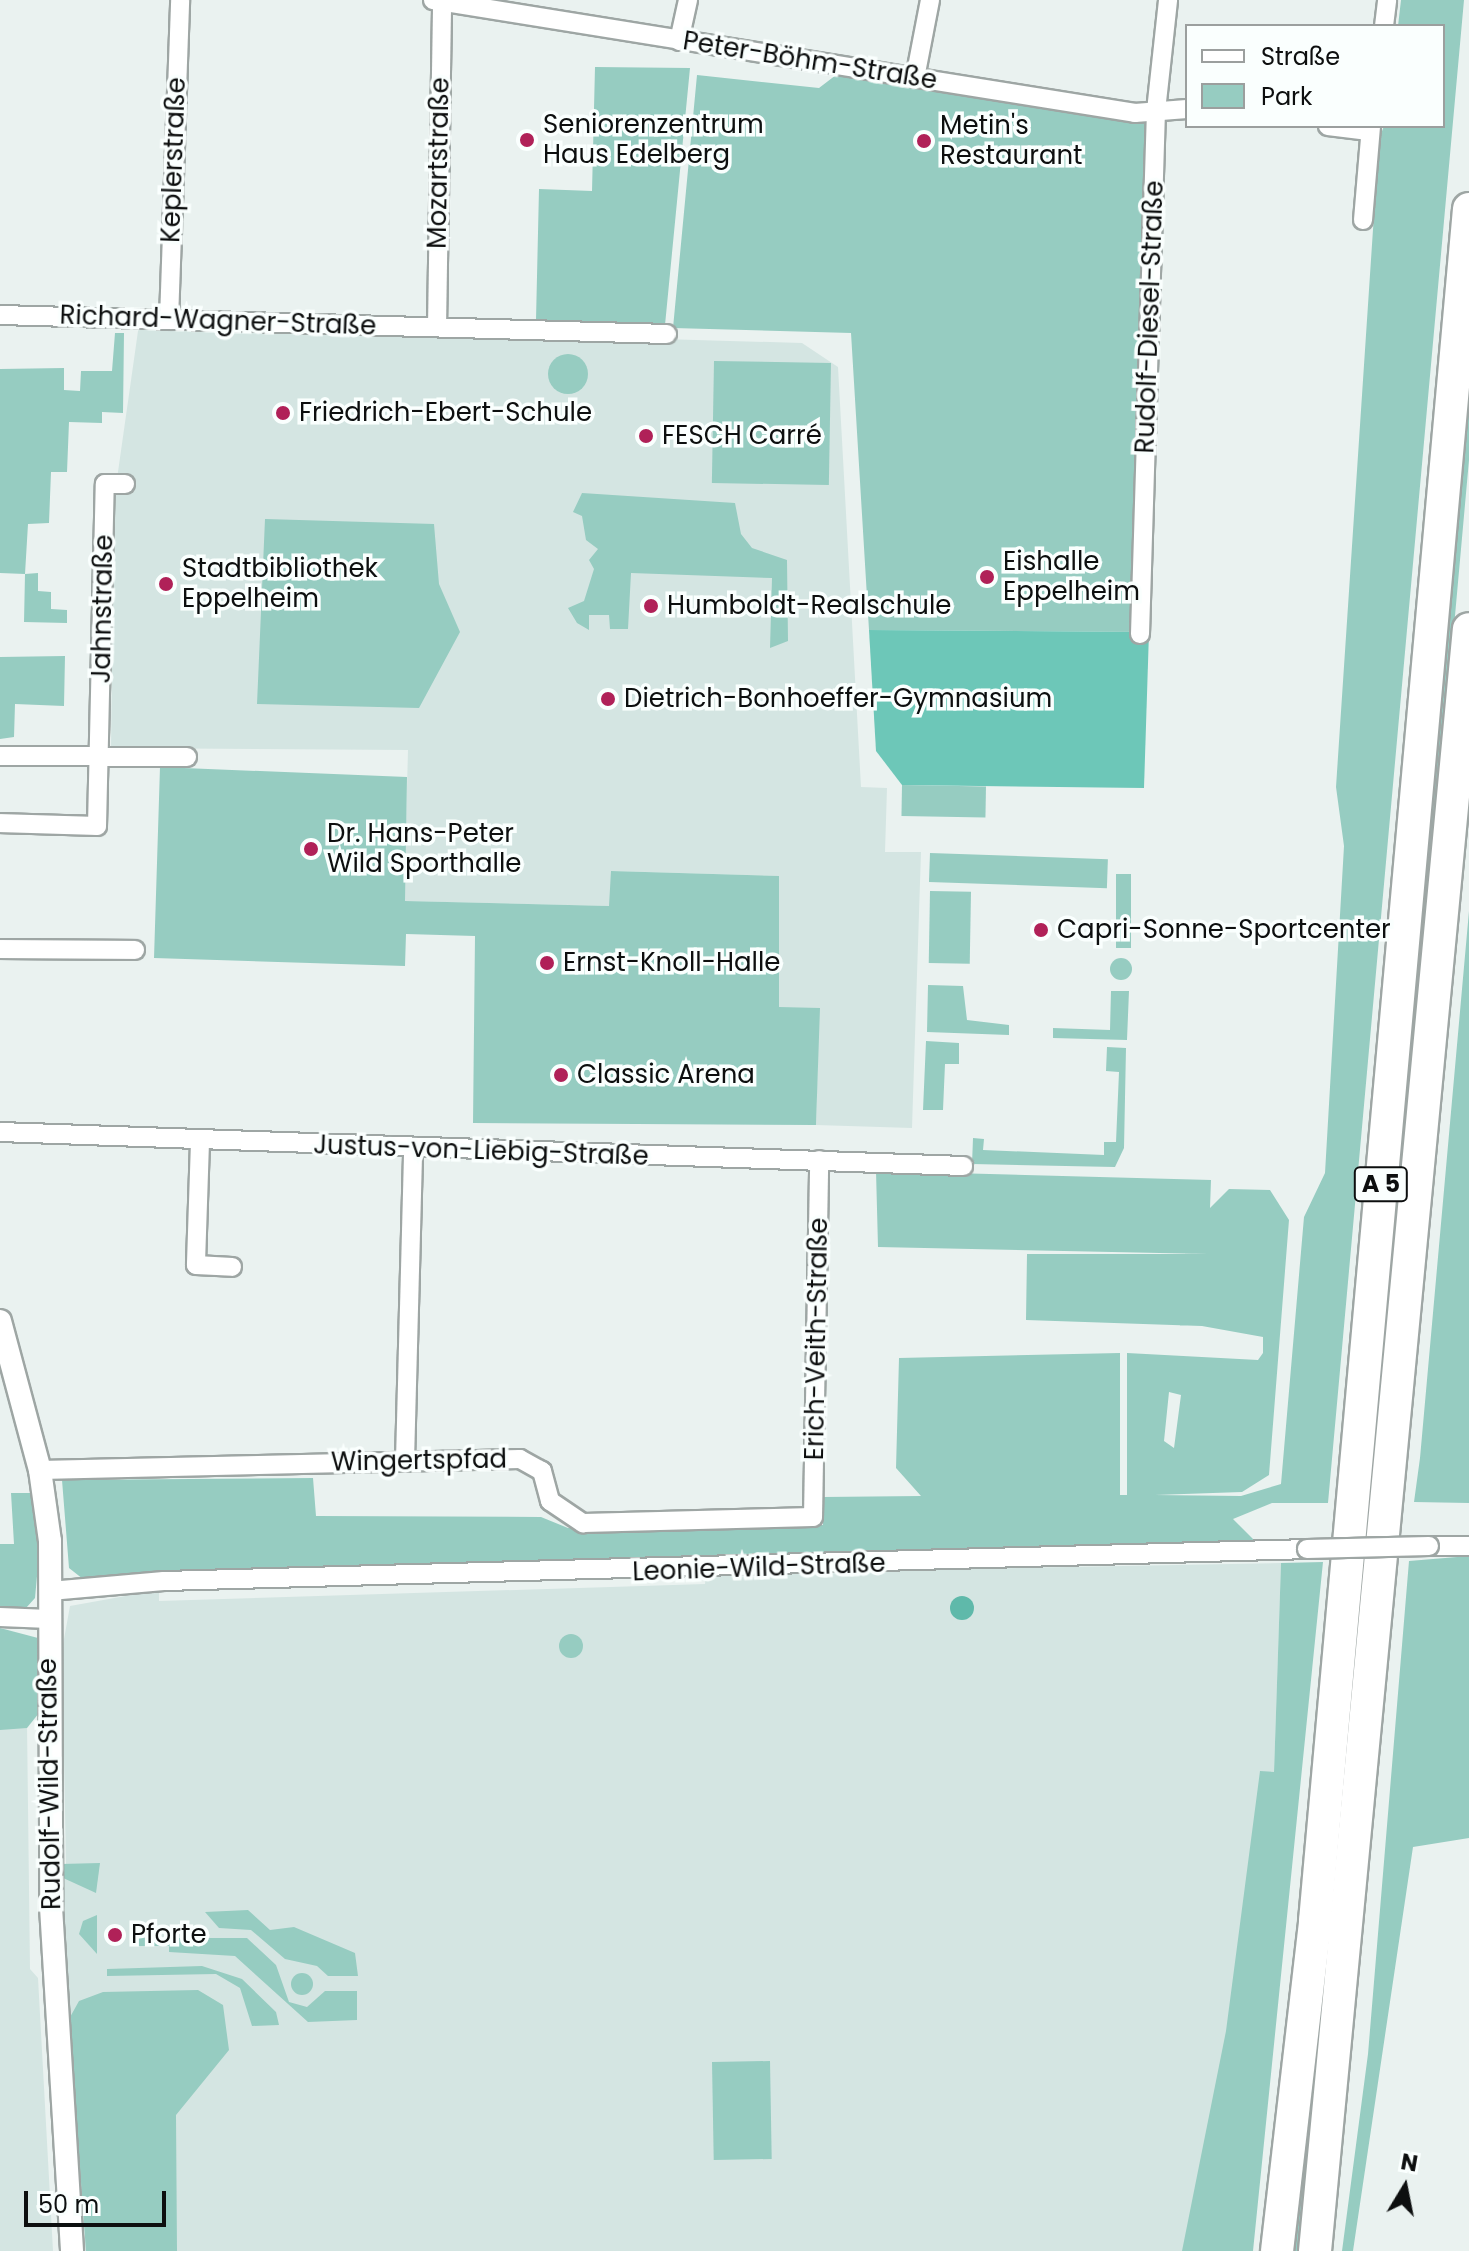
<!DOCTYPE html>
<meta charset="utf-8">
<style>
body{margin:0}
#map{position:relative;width:1469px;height:2251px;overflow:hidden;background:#eaf2f0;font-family:Poppins,sans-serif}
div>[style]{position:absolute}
.built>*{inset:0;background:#d4e5e2}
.green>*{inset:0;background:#96ccc1;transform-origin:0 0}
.round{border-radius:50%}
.forest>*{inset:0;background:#6dc7b8}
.water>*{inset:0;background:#5fb9aa}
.roads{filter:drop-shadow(2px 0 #9ea6a4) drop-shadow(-2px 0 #9ea6a4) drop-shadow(0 2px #9ea6a4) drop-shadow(0 -2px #9ea6a4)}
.minor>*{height:18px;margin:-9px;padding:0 9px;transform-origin:9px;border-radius:9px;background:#fff}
.tertiary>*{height:22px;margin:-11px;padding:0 11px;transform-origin:11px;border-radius:11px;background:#fff}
.motorway>*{height:32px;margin:-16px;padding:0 16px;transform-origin:16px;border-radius:16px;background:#fff}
.bridges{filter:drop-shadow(2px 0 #9ea6a4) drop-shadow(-2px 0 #9ea6a4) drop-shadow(0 2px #9ea6a4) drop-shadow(0 -2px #9ea6a4)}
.minor-bridge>*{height:18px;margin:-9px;padding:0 9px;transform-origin:9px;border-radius:9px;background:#fff}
.dots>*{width:22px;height:22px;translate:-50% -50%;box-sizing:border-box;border:4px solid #fafffe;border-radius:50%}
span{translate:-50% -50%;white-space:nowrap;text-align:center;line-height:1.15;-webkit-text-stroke:7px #fafffe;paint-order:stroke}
.shield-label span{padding:2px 6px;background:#fafffe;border:2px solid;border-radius:6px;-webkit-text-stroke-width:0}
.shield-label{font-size:24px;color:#0d0f0f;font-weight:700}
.street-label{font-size:26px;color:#0d0f0f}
.poi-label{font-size:26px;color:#0d0f0f}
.left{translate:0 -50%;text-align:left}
.legend{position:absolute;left:1185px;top:24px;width:260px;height:104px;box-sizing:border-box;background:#fafffe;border:2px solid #9b9f9e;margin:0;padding:10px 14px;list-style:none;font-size:24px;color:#0d0f0f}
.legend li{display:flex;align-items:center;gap:16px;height:40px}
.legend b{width:40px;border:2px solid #9b9f9e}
.north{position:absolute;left:1365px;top:2147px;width:80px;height:80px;-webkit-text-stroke:6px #fafffe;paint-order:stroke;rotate:10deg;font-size:22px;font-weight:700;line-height:32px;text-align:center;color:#0d0f0f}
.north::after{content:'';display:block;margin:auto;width:28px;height:36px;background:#0d0f0f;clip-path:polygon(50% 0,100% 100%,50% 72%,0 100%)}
.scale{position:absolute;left:24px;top:2191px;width:142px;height:36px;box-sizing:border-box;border:4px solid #0d0f0f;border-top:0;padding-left:10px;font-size:24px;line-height:28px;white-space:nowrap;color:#0d0f0f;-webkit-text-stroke:6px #fafffe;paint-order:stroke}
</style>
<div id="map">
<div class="built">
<i style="clip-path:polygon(139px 324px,802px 343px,838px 367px,861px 787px,887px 788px,885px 852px,921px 852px,912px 1128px,816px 1125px,819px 1009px,779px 1008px,779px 876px,612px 871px,610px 906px,404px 901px,408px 750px,111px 748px,114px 500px)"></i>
<i style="clip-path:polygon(1281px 1563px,1274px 1772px,1227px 2251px,72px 2251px,51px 1864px,66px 1864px,62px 1650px,70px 1606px,159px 1590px,159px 1601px,705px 1584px,706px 1574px)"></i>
<i style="clip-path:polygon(0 1642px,26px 1642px,30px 1969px,38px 1978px,53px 2251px,0 2251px)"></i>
</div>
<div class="green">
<i style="clip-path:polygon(evenodd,1401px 0,1464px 0,1328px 1503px,1272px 1503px,1233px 1519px,1255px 1541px,83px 1579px,69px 1568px,62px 1480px,313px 1478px,316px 1516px,541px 1517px,568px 1528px,823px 1525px,823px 1497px,921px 1496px,896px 1468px,899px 1358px,1120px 1353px,1120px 1495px,1127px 1495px,1127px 1353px,1258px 1360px,1263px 1353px,1263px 1337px,1202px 1326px,1026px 1320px,1027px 1254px,1208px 1254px,878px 1247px,876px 1171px,1211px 1180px,1210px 1208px,1229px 1189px,1270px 1190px,1289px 1220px,1269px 1475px,1242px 1492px,1155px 1495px,1241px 1496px,1281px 1484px,1304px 1217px,1325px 1173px,1344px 846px,1336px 787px,1379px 139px,1384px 126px,1443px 126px,1443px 26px,1398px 26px,1401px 0,1169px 1392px,1181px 1395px,1174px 1448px,1164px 1441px,1169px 1392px)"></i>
<i style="clip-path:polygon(595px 67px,690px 68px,665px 325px,536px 320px,539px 189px,592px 191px)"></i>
<i style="clip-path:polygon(697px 75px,819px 88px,836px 75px,1148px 119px,1149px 632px,869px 630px,851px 333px,673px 328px)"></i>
<i style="clip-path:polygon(115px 333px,124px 333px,123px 413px,102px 412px,102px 423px,69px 422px,67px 472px,51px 472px,49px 523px,28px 524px,25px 574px,38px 573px,38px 591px,51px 592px,51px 609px,67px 610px,67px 623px,24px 622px,25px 574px,0 573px,0 369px,64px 368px,64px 390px,80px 391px,81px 371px,112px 371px)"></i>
<i class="round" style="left:548px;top:354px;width:40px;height:40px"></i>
<i style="left:714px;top:361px;width:117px;height:122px;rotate:1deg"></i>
<i style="clip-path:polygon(1469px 374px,1469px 460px,1329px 2018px,1300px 2251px,1293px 2251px,1324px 1990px)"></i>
<i style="clip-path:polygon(582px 493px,735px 503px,741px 534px,752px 548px,787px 560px,788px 641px,770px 648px,772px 578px,631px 573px,628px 629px,610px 629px,609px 615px,589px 615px,589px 630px,577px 623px,568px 608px,584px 601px,594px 569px,589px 560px,598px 549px,586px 540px,582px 516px,573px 512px)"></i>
<i style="clip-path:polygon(265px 519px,434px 524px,439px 584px,460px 632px,419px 708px,257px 704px)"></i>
<i style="clip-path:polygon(65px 656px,64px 706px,15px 704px,14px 737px,0 739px,0 657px)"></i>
<i style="clip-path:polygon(160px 767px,407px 777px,405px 901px,609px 906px,611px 871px,779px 876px,779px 1007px,820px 1008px,816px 1125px,473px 1123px,475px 936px,406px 934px,405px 966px,154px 958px)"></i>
<i style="left:902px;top:785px;width:84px;height:31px;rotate:1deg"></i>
<i style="left:930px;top:853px;width:178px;height:29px;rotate:2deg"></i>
<i style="left:1116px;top:874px;width:15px;height:74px"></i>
<i style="left:930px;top:891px;width:41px;height:72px;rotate:1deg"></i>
<i style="clip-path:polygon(1469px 911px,1469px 1503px,1414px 1502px,1420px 1458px)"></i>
<i class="round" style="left:1110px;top:958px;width:22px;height:22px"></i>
<i style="clip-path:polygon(928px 985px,963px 986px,967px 1020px,1009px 1025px,1009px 1035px,927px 1032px)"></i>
<i style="clip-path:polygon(1111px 991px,1129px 991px,1127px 1040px,1053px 1038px,1053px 1028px,1110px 1030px)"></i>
<i style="clip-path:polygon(926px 1041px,959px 1043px,959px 1064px,945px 1064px,943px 1110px,923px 1110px)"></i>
<i style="clip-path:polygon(1107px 1047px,1126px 1048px,1124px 1148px,1115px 1167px,972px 1164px,973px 1138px,984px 1139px,983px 1150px,1104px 1155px,1104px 1142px,1116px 1142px,1119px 1072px,1106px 1071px)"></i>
<i style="clip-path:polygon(11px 1493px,34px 1493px,40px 1543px,35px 1598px,26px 1608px,0 1607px,0 1544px,14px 1544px)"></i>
<i style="clip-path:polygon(1469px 1556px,1469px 1838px,1413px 1847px,1353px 2251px,1342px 2251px,1368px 2054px,1409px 1561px)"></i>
<i style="clip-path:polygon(1323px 1562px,1253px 2251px,1182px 2251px,1226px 2031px,1260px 1771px,1274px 1772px,1281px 1563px)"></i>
<i style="clip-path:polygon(0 1628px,38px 1638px,39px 1713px,27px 1728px,0 1730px)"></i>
<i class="round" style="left:559px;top:1634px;width:24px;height:24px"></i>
<i style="clip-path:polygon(100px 1863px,96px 1893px,61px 1877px,61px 1864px)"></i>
<i style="clip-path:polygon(248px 1910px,270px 1930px,294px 1927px,355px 1953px,358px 1976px,328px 1976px,317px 1966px,285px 1959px,251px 1930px,219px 1928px,205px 1912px)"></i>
<i style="clip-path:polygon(97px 1915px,97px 1954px,79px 1934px,83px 1921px)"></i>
<i style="clip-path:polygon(133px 1938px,247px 1938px,276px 1965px,289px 2002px,307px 2007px,325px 1991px,357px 1991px,357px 2020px,308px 2022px,235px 1956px,169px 1952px,169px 1946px,133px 1946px)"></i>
<i style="clip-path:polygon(202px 1966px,242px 1979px,276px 2012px,279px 2025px,252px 2026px,240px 1988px,216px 1974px,107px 1976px,107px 1969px)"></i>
<i class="round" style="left:291px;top:1973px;width:22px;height:22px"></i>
<i style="clip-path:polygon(198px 1990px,223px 2005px,229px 2050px,176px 2115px,177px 2251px,86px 2251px,69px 2019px,79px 2001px,103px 1992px)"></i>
<i style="left:770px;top:2061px;width:98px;height:58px;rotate:89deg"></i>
</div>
<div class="forest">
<i style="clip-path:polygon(869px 630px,1149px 632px,1144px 788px,902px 785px,876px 751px)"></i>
</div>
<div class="water">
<i class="round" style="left:950px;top:1596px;width:24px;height:24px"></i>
</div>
<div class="roads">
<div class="minor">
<i style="left:433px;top:0;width:711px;rotate:9.14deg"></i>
<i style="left:1135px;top:113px;width:52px;rotate:-4.4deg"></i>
<i style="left:1384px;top:26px;width:26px;rotate:-83deg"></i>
<i style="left:679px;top:41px;width:42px;rotate:-77.6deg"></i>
<i style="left:915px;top:78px;width:79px;rotate:-79.1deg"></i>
<i style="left:1328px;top:126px;width:41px;rotate:7deg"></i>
<i style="left:1363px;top:220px;width:94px;rotate:-85.1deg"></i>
<i style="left:0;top:315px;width:667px;rotate:1.63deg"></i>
<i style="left:169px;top:320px;width:320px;rotate:-88deg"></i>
<i style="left:437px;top:327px;width:327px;rotate:-89.1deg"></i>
<i style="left:1140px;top:634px;width:523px;rotate:-88.25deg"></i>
<i style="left:1156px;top:111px;width:112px;rotate:-83.8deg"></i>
<i style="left:0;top:756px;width:187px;rotate:0.3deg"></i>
<i style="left:0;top:823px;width:97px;rotate:1.8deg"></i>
<i style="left:97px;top:826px;width:342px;rotate:-88.7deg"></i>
<i style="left:105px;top:484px;width:20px"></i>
<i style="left:0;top:949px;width:135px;rotate:0.4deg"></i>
<i style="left:0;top:1132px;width:964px;rotate:2.02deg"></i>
<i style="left:200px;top:1142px;width:123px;rotate:91.9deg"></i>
<i style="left:196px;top:1265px;width:36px;rotate:3deg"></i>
<i style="left:405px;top:1461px;width:311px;rotate:-88.5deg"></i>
<i style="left:40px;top:1470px;width:480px;rotate:-1.3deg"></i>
<i style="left:520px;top:1459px;width:25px;rotate:29deg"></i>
<i style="left:542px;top:1471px;width:31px;rotate:75deg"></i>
<i style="left:550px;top:1501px;width:40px;rotate:34deg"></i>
<i style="left:583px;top:1523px;width:230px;rotate:-1.5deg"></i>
<i style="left:813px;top:1517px;width:357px;rotate:-89deg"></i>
<i style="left:1429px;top:1546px;width:40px"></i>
<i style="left:50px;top:1591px;width:114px;rotate:-5deg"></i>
<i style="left:164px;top:1581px;width:1143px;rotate:-1.6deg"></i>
<i style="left:0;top:1617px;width:49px;rotate:2.3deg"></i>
</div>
<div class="tertiary">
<i style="left:0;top:1321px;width:154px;rotate:75deg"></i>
<i style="left:40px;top:1470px;width:72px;rotate:82deg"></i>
<i style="left:50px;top:1541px;width:366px;rotate:89.8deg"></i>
<i style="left:51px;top:1907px;width:345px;rotate:86.5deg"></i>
</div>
<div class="motorway">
<i style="left:1277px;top:2251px;width:332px;rotate:-83.4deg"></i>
<i style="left:1315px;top:1921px;width:1719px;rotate:-84.86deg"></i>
<i style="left:1315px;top:2251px;width:1629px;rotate:-84.58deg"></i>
</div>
</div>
<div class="bridges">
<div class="minor-bridge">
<i style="left:1307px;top:1549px;width:122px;rotate:-1.4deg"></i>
</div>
</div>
<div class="dots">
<i style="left:527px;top:140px;background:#b02158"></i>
<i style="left:924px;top:141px;background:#b02158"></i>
<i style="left:283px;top:413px;background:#b02158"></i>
<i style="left:646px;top:436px;background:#b02158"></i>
<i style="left:987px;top:577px;background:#b02158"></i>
<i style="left:166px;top:584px;background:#b02158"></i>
<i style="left:651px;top:606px;background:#b02158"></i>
<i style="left:608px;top:699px;background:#b02158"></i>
<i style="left:311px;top:849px;background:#b02158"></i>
<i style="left:1041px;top:930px;background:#b02158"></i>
<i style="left:547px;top:963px;background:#b02158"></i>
<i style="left:561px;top:1075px;background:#b02158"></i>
<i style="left:115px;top:1935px;background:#b02158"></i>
</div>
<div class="shield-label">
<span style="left:1381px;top:1184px">A 5</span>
</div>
<div class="street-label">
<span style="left:810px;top:61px;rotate:9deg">Peter-Böhm-Straße</span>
<span style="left:174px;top:160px;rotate:-88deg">Keplerstraße</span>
<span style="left:439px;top:163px;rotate:-89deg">Mozartstraße</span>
<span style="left:1150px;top:317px;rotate:-88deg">Rudolf-Diesel-Straße</span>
<span style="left:218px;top:321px;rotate:2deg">Richard-Wagner-Straße</span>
<span style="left:103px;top:609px;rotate:-89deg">Jahnstraße</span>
<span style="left:481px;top:1151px;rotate:2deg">Justus-von-Liebig-Straße</span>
<span style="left:817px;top:1339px;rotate:-89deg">Erich-Veith-Straße</span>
<span style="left:419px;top:1461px;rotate:-1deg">Wingertspfad</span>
<span style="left:759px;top:1568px;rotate:-2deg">Leonie-Wild-Straße</span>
<span style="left:50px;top:1784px;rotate:-91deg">Rudolf-Wild-Straße</span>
</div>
<div class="poi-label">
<span class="left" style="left:543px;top:140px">Seniorenzentrum<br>Haus Edelberg</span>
<span class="left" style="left:940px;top:141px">Metin's<br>Restaurant</span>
<span class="left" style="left:299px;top:413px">Friedrich-Ebert-Schule</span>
<span class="left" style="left:662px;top:436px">FESCH Carré</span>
<span class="left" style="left:1003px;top:577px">Eishalle<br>Eppelheim</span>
<span class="left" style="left:182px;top:584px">Stadtbibliothek<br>Eppelheim</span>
<span class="left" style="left:667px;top:606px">Humboldt-Realschule</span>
<span class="left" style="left:624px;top:699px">Dietrich-Bonhoeffer-Gymnasium</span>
<span class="left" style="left:327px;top:849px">Dr. Hans-Peter<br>Wild Sporthalle</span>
<span class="left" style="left:1057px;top:930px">Capri-Sonne-Sportcenter</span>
<span class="left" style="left:563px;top:963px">Ernst-Knoll-Halle</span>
<span class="left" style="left:577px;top:1075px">Classic Arena</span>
<span class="left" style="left:131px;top:1935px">Pforte</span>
</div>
<ul class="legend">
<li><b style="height:10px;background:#fff"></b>Straße</li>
<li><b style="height:22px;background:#96ccc1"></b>Park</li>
</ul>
<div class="north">N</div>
<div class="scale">50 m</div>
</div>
